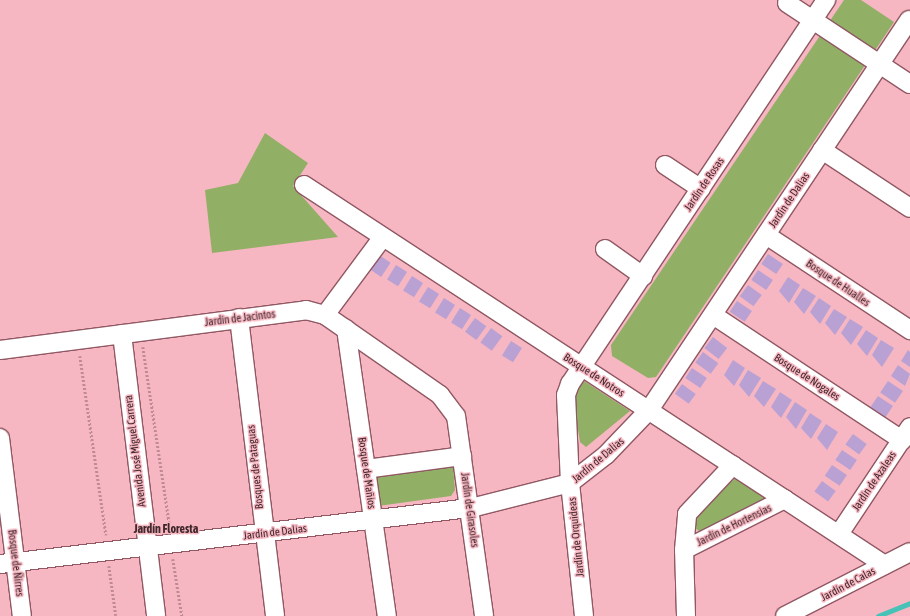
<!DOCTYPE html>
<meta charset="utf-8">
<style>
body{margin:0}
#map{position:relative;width:910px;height:616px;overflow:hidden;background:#f7b7c2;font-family:"Asap Condensed",sans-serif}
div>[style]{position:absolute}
.green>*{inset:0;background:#92af66}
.stream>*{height:4.5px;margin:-2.25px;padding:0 2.25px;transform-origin:2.25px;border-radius:2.25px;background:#47c2b7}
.building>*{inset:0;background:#b9a1d3;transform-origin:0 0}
.path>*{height:2.5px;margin-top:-1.25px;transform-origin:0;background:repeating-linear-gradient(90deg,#be8b93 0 2px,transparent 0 4px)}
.roads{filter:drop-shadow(1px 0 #905863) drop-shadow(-1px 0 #905863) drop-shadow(0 1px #905863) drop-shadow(0 -1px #905863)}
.street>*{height:18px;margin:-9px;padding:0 9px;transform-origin:9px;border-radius:9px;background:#fff}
span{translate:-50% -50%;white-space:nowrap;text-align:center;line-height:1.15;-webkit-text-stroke:3px #f7b7c2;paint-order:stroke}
.street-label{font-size:11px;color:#40282c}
.neighbourhood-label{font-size:12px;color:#40282c;font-weight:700}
</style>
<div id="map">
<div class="green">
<i style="clip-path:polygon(844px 0,861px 0,894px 22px,656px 377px,648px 378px,612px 356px,611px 345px)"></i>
<i style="clip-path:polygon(265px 133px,308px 163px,293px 186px,338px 237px,212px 253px,205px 190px,238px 183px)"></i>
<i style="clip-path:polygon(584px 381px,630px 411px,586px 447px,580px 442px,574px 405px,574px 394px)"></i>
<i style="clip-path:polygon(453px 465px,455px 490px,451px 496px,378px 506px,373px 477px)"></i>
<i style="clip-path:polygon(738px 476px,771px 501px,701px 532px,696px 529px,692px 523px,696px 513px)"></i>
</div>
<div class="stream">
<i style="left:878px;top:616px;width:35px;rotate:-22deg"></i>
</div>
<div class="building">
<i style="left:768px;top:254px;width:18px;height:12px;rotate:34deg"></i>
<i style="left:379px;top:255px;width:14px;height:17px;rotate:34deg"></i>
<i style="left:396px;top:265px;width:13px;height:17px;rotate:32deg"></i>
<i style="left:758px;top:270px;width:18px;height:12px;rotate:34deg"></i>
<i style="left:412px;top:276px;width:13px;height:17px;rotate:32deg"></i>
<i style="clip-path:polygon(788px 277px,800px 285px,789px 303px,779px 291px)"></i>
<i style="left:748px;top:285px;width:17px;height:14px;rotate:36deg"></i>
<i style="left:428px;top:287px;width:13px;height:17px;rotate:32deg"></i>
<i style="clip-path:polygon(803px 288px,816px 296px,804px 314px,794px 302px)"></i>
<i style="left:444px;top:298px;width:13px;height:17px;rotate:32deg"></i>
<i style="clip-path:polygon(819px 298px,831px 306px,820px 324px,810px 312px)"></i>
<i style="left:737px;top:301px;width:18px;height:13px;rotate:34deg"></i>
<i style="left:460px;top:308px;width:13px;height:17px;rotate:32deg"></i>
<i style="clip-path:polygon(834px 309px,847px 317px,835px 335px,825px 323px)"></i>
<i style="left:475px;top:318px;width:14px;height:17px;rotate:36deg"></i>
<i style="clip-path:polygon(850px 319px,863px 327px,851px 345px,841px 333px)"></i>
<i style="left:491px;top:328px;width:14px;height:18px;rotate:36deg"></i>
<i style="clip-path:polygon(866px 330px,878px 338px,867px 356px,857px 344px)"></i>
<i style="left:713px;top:337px;width:18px;height:14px;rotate:38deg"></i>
<i style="clip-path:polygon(881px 340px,894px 348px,882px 367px,872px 355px)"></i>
<i style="left:511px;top:341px;width:13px;height:17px;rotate:32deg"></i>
<i style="clip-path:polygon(908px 350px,910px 352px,910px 367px,901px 361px)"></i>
<i style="left:703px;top:352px;width:19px;height:13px;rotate:36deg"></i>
<i style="clip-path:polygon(733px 360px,745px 368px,734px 386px,724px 375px)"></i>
<i style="clip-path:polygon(898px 365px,910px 374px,905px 386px,891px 376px)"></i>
<i style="left:692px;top:368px;width:18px;height:12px;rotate:34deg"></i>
<i style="clip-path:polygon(748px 370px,761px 378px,749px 397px,739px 385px)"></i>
<i style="clip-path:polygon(763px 381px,776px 389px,764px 407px,754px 396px)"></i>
<i style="left:888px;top:381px;width:18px;height:14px;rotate:34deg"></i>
<i style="left:682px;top:384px;width:17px;height:12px;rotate:36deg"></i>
<i style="clip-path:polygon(780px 392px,792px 400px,781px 418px,771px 407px)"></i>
<i style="left:878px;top:396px;width:18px;height:14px;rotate:34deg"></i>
<i style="clip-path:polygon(795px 402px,807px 410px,796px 429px,786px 417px)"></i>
<i style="clip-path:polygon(810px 413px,822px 421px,811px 439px,801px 428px)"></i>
<i style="clip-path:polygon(826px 424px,838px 432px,827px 450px,817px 438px)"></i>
<i style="left:853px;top:434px;width:17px;height:13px;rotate:36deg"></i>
<i style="left:842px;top:450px;width:18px;height:12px;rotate:34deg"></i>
<i style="left:832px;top:465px;width:18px;height:13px;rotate:34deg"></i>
<i style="left:822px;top:481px;width:17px;height:13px;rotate:36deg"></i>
</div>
<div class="path">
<i style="left:143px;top:347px;width:183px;rotate:81.5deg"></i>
<i style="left:80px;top:356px;width:181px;rotate:81.7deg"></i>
<i style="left:173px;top:559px;width:58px;rotate:81deg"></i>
<i style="left:109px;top:566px;width:50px;rotate:82deg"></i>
</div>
<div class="roads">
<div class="street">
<i style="left:787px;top:3px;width:147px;rotate:33.4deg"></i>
<i style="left:822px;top:150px;width:105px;rotate:33.4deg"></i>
<i style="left:665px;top:165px;width:43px;rotate:33.7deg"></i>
<i style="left:304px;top:185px;width:694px;rotate:33.19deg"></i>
<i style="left:766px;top:235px;width:173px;rotate:33.4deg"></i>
<i style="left:605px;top:249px;width:47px;rotate:35.4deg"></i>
<i style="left:325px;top:315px;width:97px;rotate:-53.4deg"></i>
<i style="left:713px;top:315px;width:227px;rotate:33.5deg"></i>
<i style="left:239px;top:318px;width:300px;rotate:83.1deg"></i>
<i style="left:346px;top:329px;width:290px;rotate:81.9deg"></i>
<i style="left:122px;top:334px;width:284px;rotate:83.1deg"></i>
<i style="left:0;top:350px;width:309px;rotate:-7.4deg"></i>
<i style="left:306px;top:310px;width:20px;rotate:15deg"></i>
<i style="left:325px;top:315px;width:140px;rotate:34.8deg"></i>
<i style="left:440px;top:395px;width:26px;rotate:53deg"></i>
<i style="left:456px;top:416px;width:202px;rotate:82deg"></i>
<i style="left:0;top:438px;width:179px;rotate:83deg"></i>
<i style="left:366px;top:469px;width:97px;rotate:-7.7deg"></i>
<i style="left:839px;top:534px;width:128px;rotate:-56.4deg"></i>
<i style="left:684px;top:550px;width:113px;rotate:-26.8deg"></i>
<i style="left:0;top:564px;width:474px;rotate:-6.8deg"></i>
<i style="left:471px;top:508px;width:102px;rotate:-14.2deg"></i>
<i style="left:570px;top:483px;width:46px;rotate:-37.9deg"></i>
<i style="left:606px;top:455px;width:62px;rotate:-46.3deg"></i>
<i style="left:649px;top:410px;width:469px;rotate:-56.3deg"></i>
<i style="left:584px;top:616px;width:134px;rotate:-96deg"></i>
<i style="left:570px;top:483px;width:88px;rotate:-92.6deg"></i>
<i style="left:566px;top:395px;width:12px;rotate:-70deg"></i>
<i style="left:570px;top:384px;width:462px;rotate:-56.3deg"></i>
<i style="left:686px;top:616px;width:66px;rotate:-91.7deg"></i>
<i style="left:684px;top:550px;width:36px;rotate:-85deg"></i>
<i style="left:687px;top:514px;width:67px;rotate:-46.8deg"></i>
<i style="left:785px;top:616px;width:140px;rotate:-27.1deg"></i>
</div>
</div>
<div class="street-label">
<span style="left:704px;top:184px;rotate:-56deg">Jardín de Rosas</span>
<span style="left:789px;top:200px;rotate:-56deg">Jardín de Dalias</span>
<span style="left:838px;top:283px;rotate:34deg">Bosque de Hualles</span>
<span style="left:240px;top:318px;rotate:-7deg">Jardín de Jacintos</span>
<span style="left:594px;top:375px;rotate:33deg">Bosque de Notros</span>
<span style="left:807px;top:377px;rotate:33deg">Bosque de Nogales</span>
<span style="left:135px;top:451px;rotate:-97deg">Avenida José Miguel Carrera</span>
<span style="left:598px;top:460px;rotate:-40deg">Jardín de Dalias</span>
<span style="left:255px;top:467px;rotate:-96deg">Bosques de Pataguas</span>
<span style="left:367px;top:473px;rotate:82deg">Bosque de Mañios</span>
<span style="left:874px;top:481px;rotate:-56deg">Jardín de Azaleas</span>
<span style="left:470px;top:510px;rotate:82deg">Jardín de Girasoles</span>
<span style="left:734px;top:525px;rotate:-26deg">Jardín de Hortensias</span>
<span style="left:275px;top:532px;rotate:-7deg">Jardín de Dalias</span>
<span style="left:576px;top:537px;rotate:-96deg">Jardín de Orquideas</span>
<span style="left:16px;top:563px;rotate:83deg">Bosque de Ñirres</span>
<span style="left:848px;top:584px;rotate:-28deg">Jardín de Calas</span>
</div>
<div class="neighbourhood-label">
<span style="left:166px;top:530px">Jardín Floresta</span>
</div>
</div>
